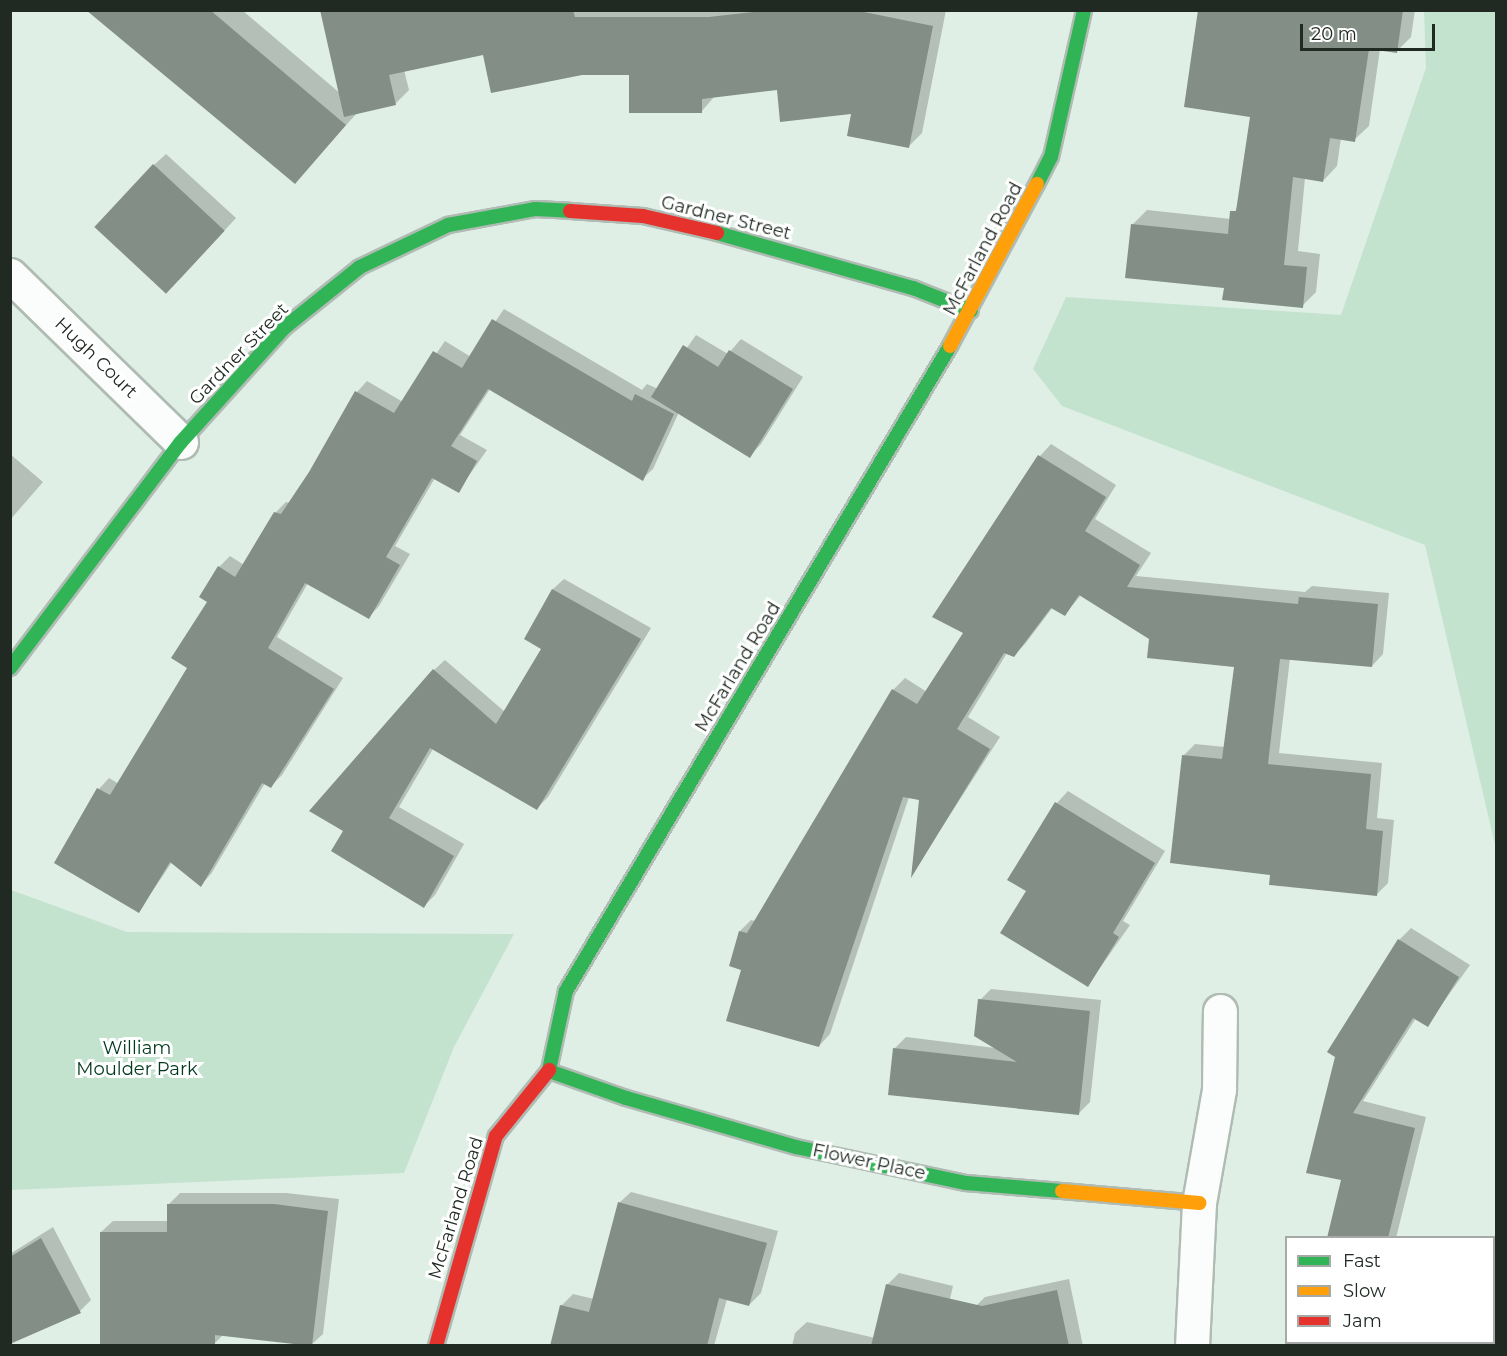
<!DOCTYPE html>
<style>
body{margin:0}
#map{position:relative;width:1507px;height:1356px;overflow:hidden;background:#e0efe5;font-family:Montserrat,sans-serif}
div>[style]{position:absolute}
.green>*{inset:0;background:#c3e3ce}
.shadow>*{inset:0;background:#0003}
.building>*{inset:0;background:#828e86;transform-origin:0 0}
.roads{filter:drop-shadow(2px 0 #afbbb3) drop-shadow(-2px 0 #afbbb3) drop-shadow(0 2px #afbbb3) drop-shadow(0 -2px #afbbb3)}
.street>*{height:33px;margin:-16.5px;padding:0 16.5px;transform-origin:16.5px;border-radius:16.5px;background:#fafdfb}
.fast>*{height:14px;margin:-7px;padding:0 7px;transform-origin:7px;border-radius:7px;background:#30b455}
.slow>*{height:14px;margin:-7px;padding:0 7px;transform-origin:7px;border-radius:7px;background:#ff9f0a}
.jam>*{height:14px;margin:-7px;padding:0 7px;transform-origin:7px;border-radius:7px;background:#e5322d}
span{translate:-50% -50%;white-space:nowrap;text-align:center;line-height:1.15;-webkit-text-stroke:6px #fff;paint-order:stroke}
.street-label{font-size:18px;color:#202a23}
.park-label{font-size:18px;color:#00391d}
.frame{position:absolute;inset:0;border:12px solid #202a23;pointer-events:none}
.legend{position:absolute;left:1285px;top:1236px;width:210px;height:108px;box-sizing:border-box;background:#fff;border:2px solid #a6aaa7;margin:0;padding:8px 10px;list-style:none;font-size:18px;color:#202a23}
.legend li{display:flex;align-items:center;gap:12px;height:30px}
.legend b{width:30px;border:2px solid #a6aaa7}
.scale{position:absolute;left:1300px;top:24px;width:135px;height:27px;box-sizing:border-box;border:3px solid #202a23;border-top:0;padding-left:8px;font-size:18px;line-height:21px;white-space:nowrap;color:#202a23;-webkit-text-stroke:4px #fff;paint-order:stroke}
</style>
<div id="map">
<div class="green">
<i style="clip-path:polygon(1424px 11px,1496px 11px,1496px 849px,1425px 545px,1062px 406px,1033px 369px,1066px 297px,1341px 315px,1426px 68px)"></i>
<i style="clip-path:polygon(11px 890px,127px 932px,514px 934px,454px 1047px,404px 1173px,11px 1190px)"></i>
</div>
<div class="shadow">
<i style="clip-path:polygon(89px 10px,242px 10px,341px 94px,322px 10px,946px 10px,922px 133px,908px 147px,853px 112px,778px 88px,715px 96px,701px 112px,631px 74px,484px 53px,404px 70px,409px 90px,395px 104px,357px 113px,295px 182px)"></i>
<i style="clip-path:polygon(1200px 10px,1415px 10px,1411px 37px,1396px 52px,1380px 49px,1369px 126px,1354px 140px,1341px 138px,1337px 166px,1323px 181px,1305px 178px,1298px 251px,1320px 254px,1316px 292px,1302px 306px,1225px 286px,1132px 225px,1147px 210px,1231px 219px,1239px 204px,1252px 116px)"></i>
<i style="clip-path:polygon(166px 154px,236px 218px,179px 280px,154px 165px)"></i>
<i style="clip-path:polygon(504px 309px,642px 390px,647px 384px,658px 389px,696px 335px,728px 354px,741px 339px,803px 377px,761px 444px,750px 456px,679px 412px,653px 469px,642px 479px,490px 389px,460px 435px,487px 450px,458px 491px,435px 478px,395px 546px,410px 554px,379px 606px,369px 617px,308px 583px,277px 637px,343px 678px,282px 775px,271px 786px,265px 783px,211px 874px,201px 885px,172px 862px,139px 911px,56px 862px,99px 789px,109px 778px,119px 784px,189px 667px,219px 567px,230px 556px,244px 565px,275px 513px,286px 502px,290px 503px,310px 472px,357px 392px,367px 381px,403px 402px,445px 341px,471px 357px)"></i>
<i style="clip-path:polygon(1051px 444px,1116px 485px,1095px 519px,1151px 553px,1136px 576px,1305px 592px,1312px 586px,1389px 593px,1383px 654px,1372px 666px,1290px 658px,1279px 753px,1382px 763px,1377px 818px,1394px 820px,1388px 883px,1376px 895px,1272px 873px,1184px 755px,1195px 744px,1225px 747px,1235px 666px,1151px 639px,1082px 594px,1065px 614px,1053px 607px,1025px 644px,1013px 656px,1007px 653px,968px 717px,1000px 737px,912px 874px,920px 799px,909px 797px,830px 1034px,819px 1046px,743px 969px,740px 931px,751px 920px,755px 921px,893px 690px,905px 678px,927px 692px,965px 632px,934px 616px,1040px 456px)"></i>
<i style="clip-path:polygon(10px 454px,43px 482px,10px 520px)"></i>
<i style="clip-path:polygon(564px 579px,651px 628px,548px 797px,537px 808px,433px 749px,399px 807px,464px 844px,435px 895px,424px 906px,333px 851px,434px 670px,445px 660px,505px 712px,543px 648px,526px 638px,553px 589px)"></i>
<i style="clip-path:polygon(1068px 791px,1165px 851px,1123px 921px,1130px 925px,1088px 985px,1028px 890px,1010px 880px,1057px 803px)"></i>
<i style="clip-path:polygon(1411px 928px,1470px 965px,1427px 1025px,1416px 1018px,1363px 1101px,1426px 1117px,1396px 1238px,1334px 1238px,1343px 1179px,1337px 1057px,1329px 1051px,1399px 940px)"></i>
<i style="clip-path:polygon(991px 989px,1101px 1000px,1090px 1102px,1079px 1113px,894px 1049px,906px 1037px,995px 1048px,980px 1000px)"></i>
<i style="clip-path:polygon(631px 1192px,778px 1231px,761px 1293px,749px 1305px,727px 1299px,714px 1346px,551px 1346px,561px 1306px,573px 1294px,594px 1299px,619px 1203px)"></i>
<i style="clip-path:polygon(180px 1193px,286px 1193px,339px 1199px,323px 1334px,311px 1345px,223px 1335px,215px 1343px,101px 1232px,113px 1221px,169px 1221px,169px 1204px)"></i>
<i style="clip-path:polygon(53px 1227px,91px 1300px,80px 1311px,10px 1341px,10px 1254px)"></i>
<i style="clip-path:polygon(899px 1273px,953px 1286px,939px 1346px,792px 1346px,795px 1333px,807px 1322px,875px 1338px,887px 1285px)"></i>
<i style="clip-path:polygon(1069px 1279px,1083px 1346px,981px 1346px,973px 1309px,985px 1297px)"></i>
<i style="clip-path:polygon(1328px 1342px,1492px 1342px,1318px 1346px)"></i>
</div>
<div class="building">
<i style="clip-path:polygon(86px 10px,210px 10px,346px 125px,295px 184px)"></i>
<i style="clip-path:polygon(320px 10px,573px 10px,575px 17px,709px 17px,771px 10px,854px 10px,933px 26px,909px 148px,847px 136px,851px 114px,780px 122px,777px 90px,702px 99px,702px 113px,629px 113px,629px 75px,582px 75px,491px 93px,483px 55px,389px 75px,396px 105px,344px 117px)"></i>
<i style="clip-path:polygon(1198px 10px,1403px 10px,1397px 53px,1369px 49px,1355px 142px,1330px 138px,1323px 182px,1293px 177px,1284px 265px,1307px 267px,1303px 308px,1222px 300px,1224px 288px,1125px 278px,1131px 224px,1228px 234px,1230px 211px,1236px 211px,1250px 117px,1184px 107px)"></i>
<i style="left:153px;top:164px;width:98px;height:86px;rotate:43deg"></i>
<i style="clip-path:polygon(492px 319px,632px 401px,635px 394px,674px 414px,643px 481px,488px 389px,451px 446px,477px 461px,459px 493px,432px 478px,386px 557px,400px 565px,369px 619px,305px 583px,268px 648px,334px 689px,271px 788px,262px 783px,201px 887px,170px 862px,139px 913px,54px 863px,97px 788px,110px 795px,187px 668px,171px 658px,207px 602px,199px 597px,218px 566px,235px 577px,274px 512px,281px 514px,309px 472px,355px 391px,394px 413px,433px 351px,462px 368px)"></i>
<i style="clip-path:polygon(683px 345px,718px 367px,729px 350px,793px 389px,750px 458px,651px 397px)"></i>
<i style="clip-path:polygon(1038px 455px,1106px 497px,1085px 531px,1140px 565px,1127px 587px,1298px 604px,1299px 597px,1378px 604px,1372px 667px,1280px 659px,1268px 764px,1371px 774px,1366px 829px,1383px 831px,1377px 896px,1269px 885px,1270px 875px,1170px 863px,1182px 755px,1222px 759px,1234px 667px,1147px 658px,1149px 639px,1079px 595px,1065px 616px,1051px 608px,1014px 657px,1004px 653px,957px 729px,990px 749px,911px 878px,919px 800px,903px 797px,819px 1047px,726px 1021px,741px 970px,729px 966px,739px 931px,747px 933px,892px 689px,917px 704px,963px 633px,932px 617px)"></i>
<i style="clip-path:polygon(552px 589px,641px 639px,537px 810px,430px 748px,389px 818px,454px 856px,424px 908px,331px 851px,343px 831px,309px 811px,433px 669px,496px 724px,541px 649px,524px 639px)"></i>
<i style="clip-path:polygon(1055px 802px,1155px 863px,1113px 933px,1119px 937px,1088px 987px,1000px 933px,1026px 891px,1007px 880px)"></i>
<i style="clip-path:polygon(1398px 939px,1459px 977px,1428px 1027px,1413px 1018px,1353px 1113px,1415px 1128px,1388px 1238px,1327px 1238px,1341px 1180px,1306px 1173px,1335px 1057px,1327px 1052px)"></i>
<i style="clip-path:polygon(978px 999px,1090px 1011px,1079px 1115px,888px 1095px,893px 1048px,1017px 1062px,974px 1036px)"></i>
<i style="clip-path:polygon(618px 1202px,767px 1243px,749px 1306px,719px 1298px,707px 1346px,550px 1346px,560px 1305px,589px 1312px)"></i>
<i style="clip-path:polygon(167px 1204px,274px 1204px,328px 1211px,312px 1346px,215px 1335px,215px 1345px,100px 1345px,100px 1232px,167px 1232px)"></i>
<i style="clip-path:polygon(41px 1238px,81px 1313px,10px 1344px,10px 1257px)"></i>
<i style="clip-path:polygon(886px 1284px,982px 1306px,1057px 1290px,1069px 1346px,871px 1346px)"></i>
</div>
<div class="roads">
<div class="street">
<i style="left:10px;top:275px;width:239px;rotate:44.3deg"></i>
<i style="left:1192px;top:1346px;width:143px;rotate:-87.2deg"></i>
<i style="left:1199px;top:1203px;width:116px;rotate:-80deg"></i>
<i style="left:1219px;top:1089px;width:78px;rotate:-89.3deg"></i>
</div>
<div class="fast">
<i style="left:1037px;top:184px;width:30px;rotate:-63deg"></i>
<i style="left:1051px;top:157px;width:151px;rotate:-77.3deg"></i>
<i style="left:717px;top:233px;width:204px;rotate:15.7deg"></i>
<i style="left:913px;top:288px;width:62px;rotate:21.6deg"></i>
<i style="left:10px;top:668px;width:283px;rotate:-52.9deg"></i>
<i style="left:181px;top:442px;width:154px;rotate:-47.9deg"></i>
<i style="left:284px;top:328px;width:97px;rotate:-38.8deg"></i>
<i style="left:360px;top:267px;width:98px;rotate:-25.5deg"></i>
<i style="left:448px;top:225px;width:88px;rotate:-10.4deg"></i>
<i style="left:535px;top:209px;width:35px;rotate:3deg"></i>
<i style="left:549px;top:1070px;width:81px;rotate:-77.9deg"></i>
<i style="left:566px;top:991px;width:751px;rotate:-59.23deg"></i>
<i style="left:549px;top:1071px;width:82px;rotate:19.3deg"></i>
<i style="left:626px;top:1098px;width:177px;rotate:16.1deg"></i>
<i style="left:796px;top:1147px;width:174px;rotate:12deg"></i>
<i style="left:966px;top:1183px;width:96px;rotate:4.8deg"></i>
</div>
<div class="slow">
<i style="left:950px;top:346px;width:184px;rotate:-61.8deg"></i>
<i style="left:1062px;top:1191px;width:138px;rotate:5deg"></i>
</div>
<div class="jam">
<i style="left:570px;top:211px;width:73px;rotate:3.9deg"></i>
<i style="left:643px;top:216px;width:76px;rotate:12.9deg"></i>
<i style="left:436px;top:1346px;width:218px;rotate:-74.1deg"></i>
<i style="left:496px;top:1136px;width:85px;rotate:-51.2deg"></i>
</div>
</div>
<div class="street-label">
<span style="left:726px;top:218px;rotate:14deg">Gardner Street</span>
<span style="left:983px;top:249px;rotate:-62deg">McFarland Road</span>
<span style="left:239px;top:354px;rotate:-46deg">Gardner Street</span>
<span style="left:96px;top:358px;rotate:44deg">Hugh Court</span>
<span style="left:738px;top:667px;rotate:-59deg">McFarland Road</span>
<span style="left:869px;top:1162px;rotate:12deg">Flower Place</span>
<span style="left:456px;top:1208px;rotate:-73deg">McFarland Road</span>
</div>
<div class="park-label">
<span style="left:137px;top:1059px">William<br>Moulder Park</span>
</div>
<div class="frame"></div>
<ul class="legend">
<li><b style="height:8px;background:#30b455"></b>Fast</li>
<li><b style="height:8px;background:#ff9f0a"></b>Slow</li>
<li><b style="height:8px;background:#e5322d"></b>Jam</li>
</ul>
<div class="scale">20 m</div>
</div>
